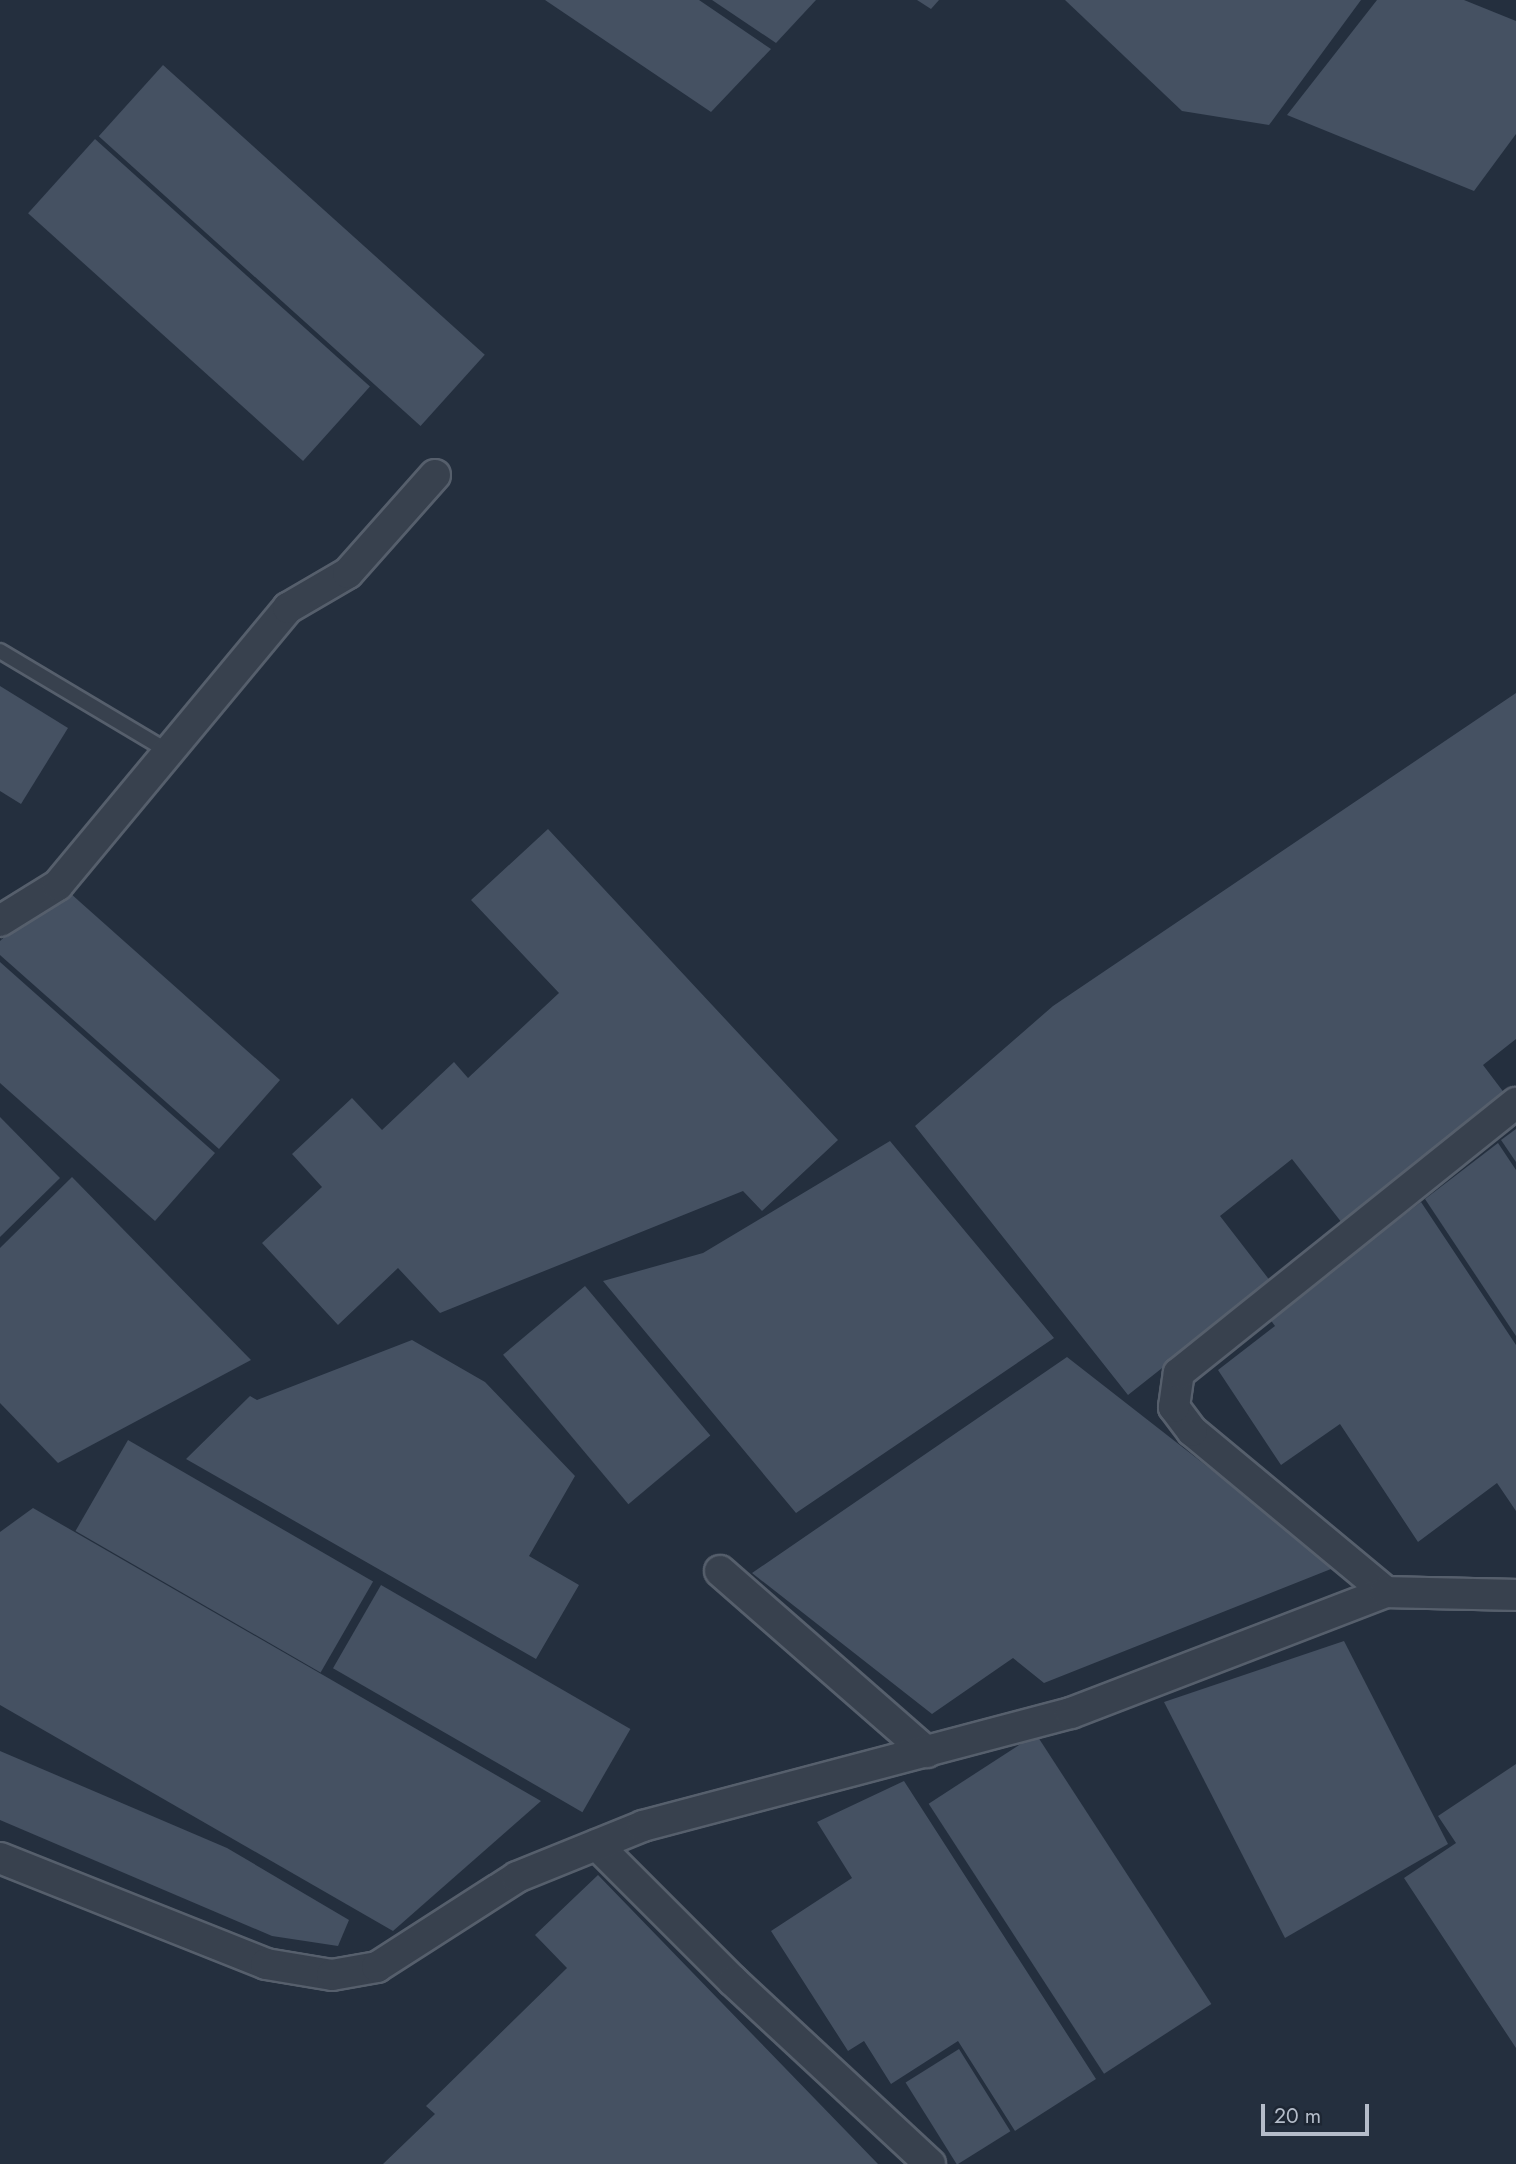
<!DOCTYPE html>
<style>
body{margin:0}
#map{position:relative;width:1516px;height:2164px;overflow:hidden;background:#242f3e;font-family:Jost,sans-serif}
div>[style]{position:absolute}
.building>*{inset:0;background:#455162;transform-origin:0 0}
.roads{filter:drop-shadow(2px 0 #565f6c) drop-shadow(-2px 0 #565f6c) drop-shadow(0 2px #565f6c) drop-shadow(0 -2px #565f6c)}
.service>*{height:14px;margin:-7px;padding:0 7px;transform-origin:7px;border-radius:7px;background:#38414e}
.minor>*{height:30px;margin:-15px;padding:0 15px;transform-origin:15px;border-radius:15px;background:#38414e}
span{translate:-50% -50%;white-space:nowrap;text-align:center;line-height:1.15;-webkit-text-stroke:6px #1d2633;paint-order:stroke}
.scale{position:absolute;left:1261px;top:2104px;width:108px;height:32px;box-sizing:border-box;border:4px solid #b4bcc9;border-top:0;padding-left:9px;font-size:21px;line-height:24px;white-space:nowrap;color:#b4bcc9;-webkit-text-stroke:5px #1d2633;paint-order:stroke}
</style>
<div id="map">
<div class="building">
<i style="clip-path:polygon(545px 0,699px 0,771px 49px,711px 112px)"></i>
<i style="clip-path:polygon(712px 0,816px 0,776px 43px)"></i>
<i style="clip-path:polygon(917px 0,939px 0,931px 9px)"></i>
<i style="clip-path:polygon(1065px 0,1361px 0,1269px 125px,1182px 111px)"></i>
<i style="clip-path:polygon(1377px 0,1464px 0,1516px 21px,1516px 134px,1474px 191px,1287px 115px)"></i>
<i style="left:163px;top:65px;width:433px;height:96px;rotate:42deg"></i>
<i style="left:95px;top:139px;width:370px;height:100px;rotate:42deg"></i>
<i style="clip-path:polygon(0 686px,68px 728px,21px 804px,0 791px)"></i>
<i style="clip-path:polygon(1516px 693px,1516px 1039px,1483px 1065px,1505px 1094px,1342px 1223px,1292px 1159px,1220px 1216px,1271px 1282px,1128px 1395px,915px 1126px,1053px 1006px)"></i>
<i style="clip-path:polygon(548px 829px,838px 1140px,762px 1211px,743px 1191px,440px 1313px,398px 1268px,338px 1325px,262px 1243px,322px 1187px,292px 1154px,352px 1098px,382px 1130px,454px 1062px,468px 1078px,559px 993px,471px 900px)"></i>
<i style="clip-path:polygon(61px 885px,280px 1080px,219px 1149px,0 955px,0 941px)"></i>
<i style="clip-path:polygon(0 962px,215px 1153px,155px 1221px,0 1083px)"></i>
<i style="clip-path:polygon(0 1117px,60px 1178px,0 1237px)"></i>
<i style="clip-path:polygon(1516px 1129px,1516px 1162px,1501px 1140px)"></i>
<i style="clip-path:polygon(890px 1141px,1054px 1338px,796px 1513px,603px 1281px,703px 1253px)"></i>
<i style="clip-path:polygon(1498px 1143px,1516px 1170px,1516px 1336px,1425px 1199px)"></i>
<i style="clip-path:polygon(72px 1177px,251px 1360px,58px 1463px,0 1403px,0 1248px)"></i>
<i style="clip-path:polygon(1421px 1202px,1516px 1345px,1516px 1511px,1497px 1483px,1418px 1542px,1340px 1424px,1281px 1465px,1218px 1370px,1275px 1326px,1269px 1318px)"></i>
<i style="left:585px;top:1286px;width:195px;height:107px;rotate:50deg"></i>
<i style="clip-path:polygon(412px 1340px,485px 1382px,575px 1476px,529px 1556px,579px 1585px,536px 1659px,186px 1459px,250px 1396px,257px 1400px)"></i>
<i style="clip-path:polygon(1067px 1357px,1336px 1567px,1044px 1683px,1013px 1658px,932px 1714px,752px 1573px)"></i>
<i style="left:128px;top:1440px;width:283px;height:105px;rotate:30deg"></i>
<i style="clip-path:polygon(33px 1508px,323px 1675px,541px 1801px,393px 1931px,0 1705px,0 1532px)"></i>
<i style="left:381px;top:1585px;width:288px;height:96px;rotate:30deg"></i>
<i style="clip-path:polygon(1344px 1641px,1448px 1844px,1285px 1938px,1164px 1702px)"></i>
<i style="left:1036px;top:1734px;width:322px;height:128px;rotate:57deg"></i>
<i style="clip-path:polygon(0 1751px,227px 1848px,349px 1920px,338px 1946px,272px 1936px,0 1820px)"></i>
<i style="clip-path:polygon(1516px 1764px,1516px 2048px,1404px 1878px,1456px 1843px,1438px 1816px)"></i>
<i style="clip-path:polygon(904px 1781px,1096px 2079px,1015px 2131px,958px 2041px,891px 2084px,864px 2041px,848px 2051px,771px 1931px,852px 1878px,817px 1822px)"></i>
<i style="clip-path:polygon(598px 1875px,878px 2164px,383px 2164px,435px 2114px,426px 2106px,567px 1968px,535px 1935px)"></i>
<i style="left:959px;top:2049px;width:97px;height:63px;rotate:58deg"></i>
</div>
<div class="roads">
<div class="service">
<i style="left:0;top:651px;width:196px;rotate:30.8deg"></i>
</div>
<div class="minor">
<i style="left:0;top:921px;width:68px;rotate:-31.8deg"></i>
<i style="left:58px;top:885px;width:360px;rotate:-50.3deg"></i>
<i style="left:288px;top:608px;width:69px;rotate:-30.3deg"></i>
<i style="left:348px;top:573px;width:131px;rotate:-48.4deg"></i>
<i style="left:720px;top:1571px;width:275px;rotate:41.2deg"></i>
<i style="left:1386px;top:1592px;width:252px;rotate:-140.3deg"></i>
<i style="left:1192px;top:1431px;width:30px;rotate:-127deg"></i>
<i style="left:1174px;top:1407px;width:34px;rotate:-82deg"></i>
<i style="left:1179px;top:1373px;width:432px;rotate:-38.7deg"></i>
<i style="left:597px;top:1845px;width:192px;rotate:45deg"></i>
<i style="left:733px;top:1981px;width:269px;rotate:42.9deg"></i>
<i style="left:0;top:1858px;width:286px;rotate:21.7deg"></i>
<i style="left:266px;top:1964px;width:67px;rotate:9.5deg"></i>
<i style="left:332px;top:1975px;width:46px;rotate:-10.1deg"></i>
<i style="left:377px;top:1967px;width:166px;rotate:-32.7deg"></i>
<i style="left:517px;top:1877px;width:136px;rotate:-22deg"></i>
<i style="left:643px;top:1826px;width:443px;rotate:-14.8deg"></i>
<i style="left:1071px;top:1713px;width:337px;rotate:-21deg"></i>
<i style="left:1386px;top:1592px;width:130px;rotate:1.3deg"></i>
</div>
</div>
<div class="scale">20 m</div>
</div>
